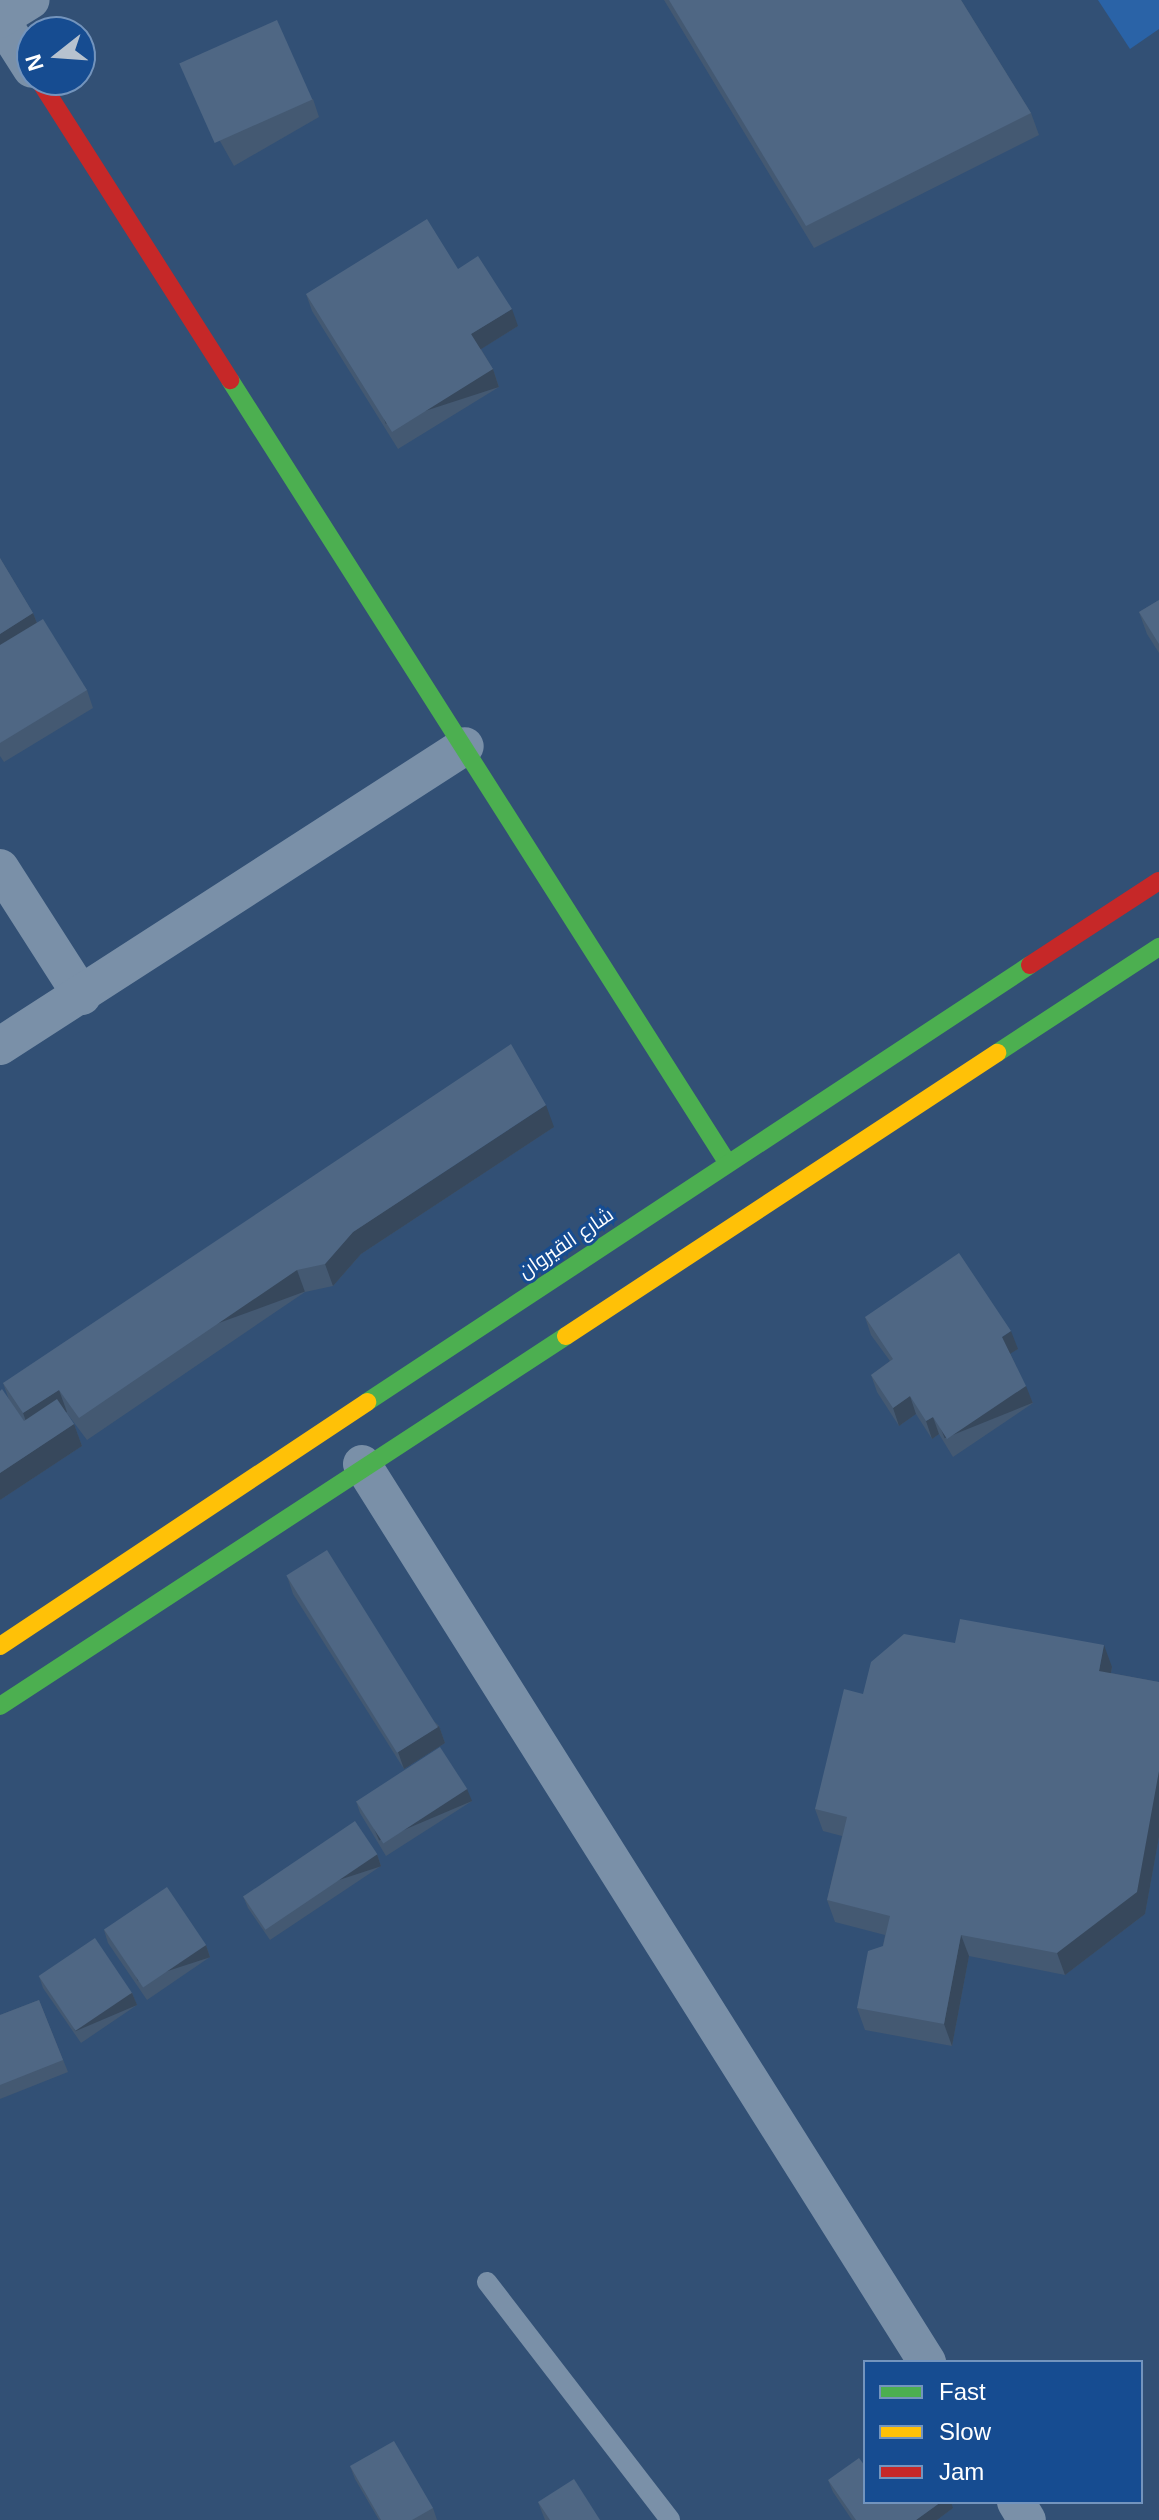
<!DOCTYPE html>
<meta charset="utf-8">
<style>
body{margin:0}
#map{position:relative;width:1159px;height:2520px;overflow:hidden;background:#325075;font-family:Helvetica,Cairo,sans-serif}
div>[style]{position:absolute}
.green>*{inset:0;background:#2a63a7}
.lane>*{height:20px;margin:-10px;padding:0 10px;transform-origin:10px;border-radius:10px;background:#7a90a8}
.street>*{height:38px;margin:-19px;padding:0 19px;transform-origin:19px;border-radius:19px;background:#7a90a8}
.fast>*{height:18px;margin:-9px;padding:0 9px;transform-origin:9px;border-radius:9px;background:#4caf50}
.slow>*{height:18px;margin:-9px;padding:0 9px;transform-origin:9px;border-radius:9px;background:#ffc107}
.jam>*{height:18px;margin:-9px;padding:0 9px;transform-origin:9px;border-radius:9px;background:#c62828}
.wall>*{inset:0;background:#445972}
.shaded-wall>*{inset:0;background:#37485c;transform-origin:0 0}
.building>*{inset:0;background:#4f6784;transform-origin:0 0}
span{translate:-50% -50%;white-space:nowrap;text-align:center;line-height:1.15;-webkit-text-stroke:6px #164c91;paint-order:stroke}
.street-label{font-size:20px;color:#fff}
.legend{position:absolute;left:863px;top:2360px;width:280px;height:144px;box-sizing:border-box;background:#164c91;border:2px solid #7394bd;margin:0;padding:10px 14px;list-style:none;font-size:24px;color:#fff}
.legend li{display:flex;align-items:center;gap:16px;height:40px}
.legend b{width:40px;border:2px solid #7394bd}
.north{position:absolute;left:16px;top:16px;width:80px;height:80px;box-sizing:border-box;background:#164c91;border:2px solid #7394bd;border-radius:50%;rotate:253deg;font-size:22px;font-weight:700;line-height:32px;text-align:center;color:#fff}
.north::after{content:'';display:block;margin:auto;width:28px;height:36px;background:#b7c2cf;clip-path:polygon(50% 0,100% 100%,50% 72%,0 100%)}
</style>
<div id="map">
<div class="green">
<i style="clip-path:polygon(1098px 0,1159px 0,1159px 29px,1130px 49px)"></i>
</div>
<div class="lane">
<i style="left:487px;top:2282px;width:300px;rotate:52.4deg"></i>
</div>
<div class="street">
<i style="left:0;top:19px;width:59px;rotate:57.4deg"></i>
<i style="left:0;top:19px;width:36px;rotate:-32deg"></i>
<i style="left:0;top:868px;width:152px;rotate:57.4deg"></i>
<i style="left:0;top:1046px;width:553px;rotate:-32.83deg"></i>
<i style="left:362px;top:1464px;width:1061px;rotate:57.82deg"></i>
<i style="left:1016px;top:2502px;width:21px;rotate:59deg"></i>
</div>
<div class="fast">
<i style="left:230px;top:380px;width:927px;rotate:57.56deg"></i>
<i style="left:997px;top:1053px;width:194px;rotate:-33.2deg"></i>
<i style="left:367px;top:1402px;width:794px;rotate:-33.39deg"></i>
<i style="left:0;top:1706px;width:676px;rotate:-33.17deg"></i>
</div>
<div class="slow">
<i style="left:566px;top:1336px;width:516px;rotate:-33.29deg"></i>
<i style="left:0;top:1646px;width:441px;rotate:-33.6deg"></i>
</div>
<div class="jam">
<i style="left:39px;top:80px;width:356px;rotate:57.5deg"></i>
<i style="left:1030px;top:965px;width:154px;rotate:-33.1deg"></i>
</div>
<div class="wall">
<i style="clip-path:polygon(664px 0,961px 0,1031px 113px,1039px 135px,814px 248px)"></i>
<i style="clip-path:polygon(187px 77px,313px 99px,319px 117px,234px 166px,194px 95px)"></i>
<i style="clip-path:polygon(458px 269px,518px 326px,481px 349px,493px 369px,499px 387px,398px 449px,312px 311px,306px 294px)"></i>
<i style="clip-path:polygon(0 558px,33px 613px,37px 623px,87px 690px,93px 708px,4px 762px,0 756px)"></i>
<i style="clip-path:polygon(1159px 600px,1159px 653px,1147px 634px,1139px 612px)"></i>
<i style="clip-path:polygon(554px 1127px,361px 1254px,333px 1286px,305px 1292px,87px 1440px,66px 1412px,74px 1424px,82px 1446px,0 1500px,0 1391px,9px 1400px,3px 1383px)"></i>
<i style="clip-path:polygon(865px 1317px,1018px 1349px,1010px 1353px,1033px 1403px,953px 1457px,939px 1434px,932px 1439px,916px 1414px,899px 1426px,877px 1392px,871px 1375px,890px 1361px,871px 1335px)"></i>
<i style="clip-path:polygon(287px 1576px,439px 1726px,445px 1743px,404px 1769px,293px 1594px)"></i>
<i style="clip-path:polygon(955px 1643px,1112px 1667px,1111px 1673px,1159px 1682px,1159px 1837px,1145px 1914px,1065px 1975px,969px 1956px,952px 2046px,865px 2030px,857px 2008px,883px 1946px,885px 1935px,835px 1922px,827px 1900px,842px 1836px,823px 1831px,815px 1809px,863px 1694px)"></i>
<i style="clip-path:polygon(356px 1801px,472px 1801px,386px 1856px,360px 1813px)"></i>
<i style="clip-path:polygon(377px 1854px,381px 1866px,270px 1940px,248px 1908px,243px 1896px)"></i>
<i style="clip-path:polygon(104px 1930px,206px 1945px,210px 1957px,147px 2000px,108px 1943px)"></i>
<i style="clip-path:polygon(39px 1976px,132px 1993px,137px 2005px,81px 2043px,43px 1988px)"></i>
<i style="clip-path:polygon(39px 2000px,68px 2072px,0 2099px,0 2015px)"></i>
<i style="clip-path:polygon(350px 2466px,433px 2508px,437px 2520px,379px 2520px,355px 2479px)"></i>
<i style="clip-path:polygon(828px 2480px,865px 2502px,953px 2508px,937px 2520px,852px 2520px,833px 2492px)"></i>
<i style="clip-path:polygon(538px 2502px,600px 2520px,545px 2520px)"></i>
</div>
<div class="shaded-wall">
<i style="clip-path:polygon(512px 309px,518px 326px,478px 351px,471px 334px)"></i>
<i style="left:493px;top:369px;width:19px;height:119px;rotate:72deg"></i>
<i style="clip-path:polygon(33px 613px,40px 631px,0 656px,0 634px)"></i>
<i style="clip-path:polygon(546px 1105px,554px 1127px,361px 1254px,333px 1286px,325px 1264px,353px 1232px)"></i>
<i style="left:297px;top:1270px;width:23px;height:263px;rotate:70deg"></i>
<i style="clip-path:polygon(1011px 1331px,1018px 1349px,1008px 1355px,1002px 1337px)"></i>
<i style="left:1026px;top:1386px;width:18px;height:95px;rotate:68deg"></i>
<i style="clip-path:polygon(59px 1390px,67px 1412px,31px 1435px,23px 1413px)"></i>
<i style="clip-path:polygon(910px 1396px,916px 1414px,899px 1426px,893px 1408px)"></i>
<i style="clip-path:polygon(933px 1417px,939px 1434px,932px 1439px,926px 1421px)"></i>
<i style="clip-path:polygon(74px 1424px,82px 1446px,0 1500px,0 1473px)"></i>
<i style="clip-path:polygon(1104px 1645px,1112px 1667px,1107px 1693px,1099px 1671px)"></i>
<i style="clip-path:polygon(439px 1726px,445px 1743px,404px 1769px,398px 1752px)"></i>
<i style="clip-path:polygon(1159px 1771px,1159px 1837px,1145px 1914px,1065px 1975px,1057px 1953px)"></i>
<i style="left:467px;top:1789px;width:13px;height:101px;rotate:67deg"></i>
<i style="left:377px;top:1854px;width:13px;height:134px;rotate:72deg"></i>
<i style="clip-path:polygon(961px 1935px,969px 1956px,952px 2046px,944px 2024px)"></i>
<i style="left:206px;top:1945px;width:13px;height:76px;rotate:72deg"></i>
<i style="left:132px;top:1993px;width:13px;height:67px;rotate:67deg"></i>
<i style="clip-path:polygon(941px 2502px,951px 2502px,953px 2508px,937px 2520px,916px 2520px)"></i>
</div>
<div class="building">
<i style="clip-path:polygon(669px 0,961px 0,1031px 113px,806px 226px)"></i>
<i style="left:277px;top:20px;width:87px;height:107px;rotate:66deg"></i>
<i style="clip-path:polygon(427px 219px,458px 269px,478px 256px,512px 309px,471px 334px,493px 369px,392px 432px,306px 294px)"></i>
<i style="clip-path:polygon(0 558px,33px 613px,0 634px)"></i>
<i style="clip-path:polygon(1159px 600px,1159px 644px,1139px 612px)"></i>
<i style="clip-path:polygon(43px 619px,87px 690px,0 743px,0 645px)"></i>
<i style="clip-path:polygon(511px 1044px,546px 1105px,353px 1232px,325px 1264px,297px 1270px,79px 1418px,59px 1390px,23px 1413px,3px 1383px)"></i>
<i style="clip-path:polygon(959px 1253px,1011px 1331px,1002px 1337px,1026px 1386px,947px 1439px,933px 1417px,926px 1421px,910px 1396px,893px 1408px,871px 1375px,893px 1359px,865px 1317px)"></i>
<i style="clip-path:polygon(2px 1389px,24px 1421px,57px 1399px,74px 1424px,0 1473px,0 1391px)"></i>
<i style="left:327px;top:1550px;width:209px;height:48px;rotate:58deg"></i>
<i style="clip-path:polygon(960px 1619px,1104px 1645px,1099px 1671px,1159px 1682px,1159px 1771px,1137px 1892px,1057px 1953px,961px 1935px,944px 2024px,857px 2008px,868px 1951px,883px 1946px,890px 1916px,827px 1900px,847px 1817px,815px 1809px,844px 1689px,863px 1694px,871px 1662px,904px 1634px,955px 1643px)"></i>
<i style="left:440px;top:1747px;width:50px;height:100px;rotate:57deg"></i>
<i style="left:355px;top:1821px;width:40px;height:135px;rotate:56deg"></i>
<i style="left:167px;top:1887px;width:70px;height:76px;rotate:56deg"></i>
<i style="left:95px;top:1938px;width:66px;height:68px;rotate:56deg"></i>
<i style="clip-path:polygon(39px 2000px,63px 2060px,0 2085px,0 2015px)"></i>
<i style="clip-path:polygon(394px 2441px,433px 2508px,412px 2520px,381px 2520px,350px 2466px)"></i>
<i style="clip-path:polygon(859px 2458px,865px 2466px,865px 2502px,941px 2502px,916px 2520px,856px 2520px,828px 2480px)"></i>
<i style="clip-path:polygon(574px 2479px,600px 2520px,550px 2520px,538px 2502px)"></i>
</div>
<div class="street-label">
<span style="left:566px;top:1243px;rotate:-34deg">شارع القيروان</span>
</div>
<ul class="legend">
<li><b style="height:10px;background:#4caf50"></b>Fast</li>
<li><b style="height:10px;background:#ffc107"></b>Slow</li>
<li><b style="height:10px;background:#c62828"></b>Jam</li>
</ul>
<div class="north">N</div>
</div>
